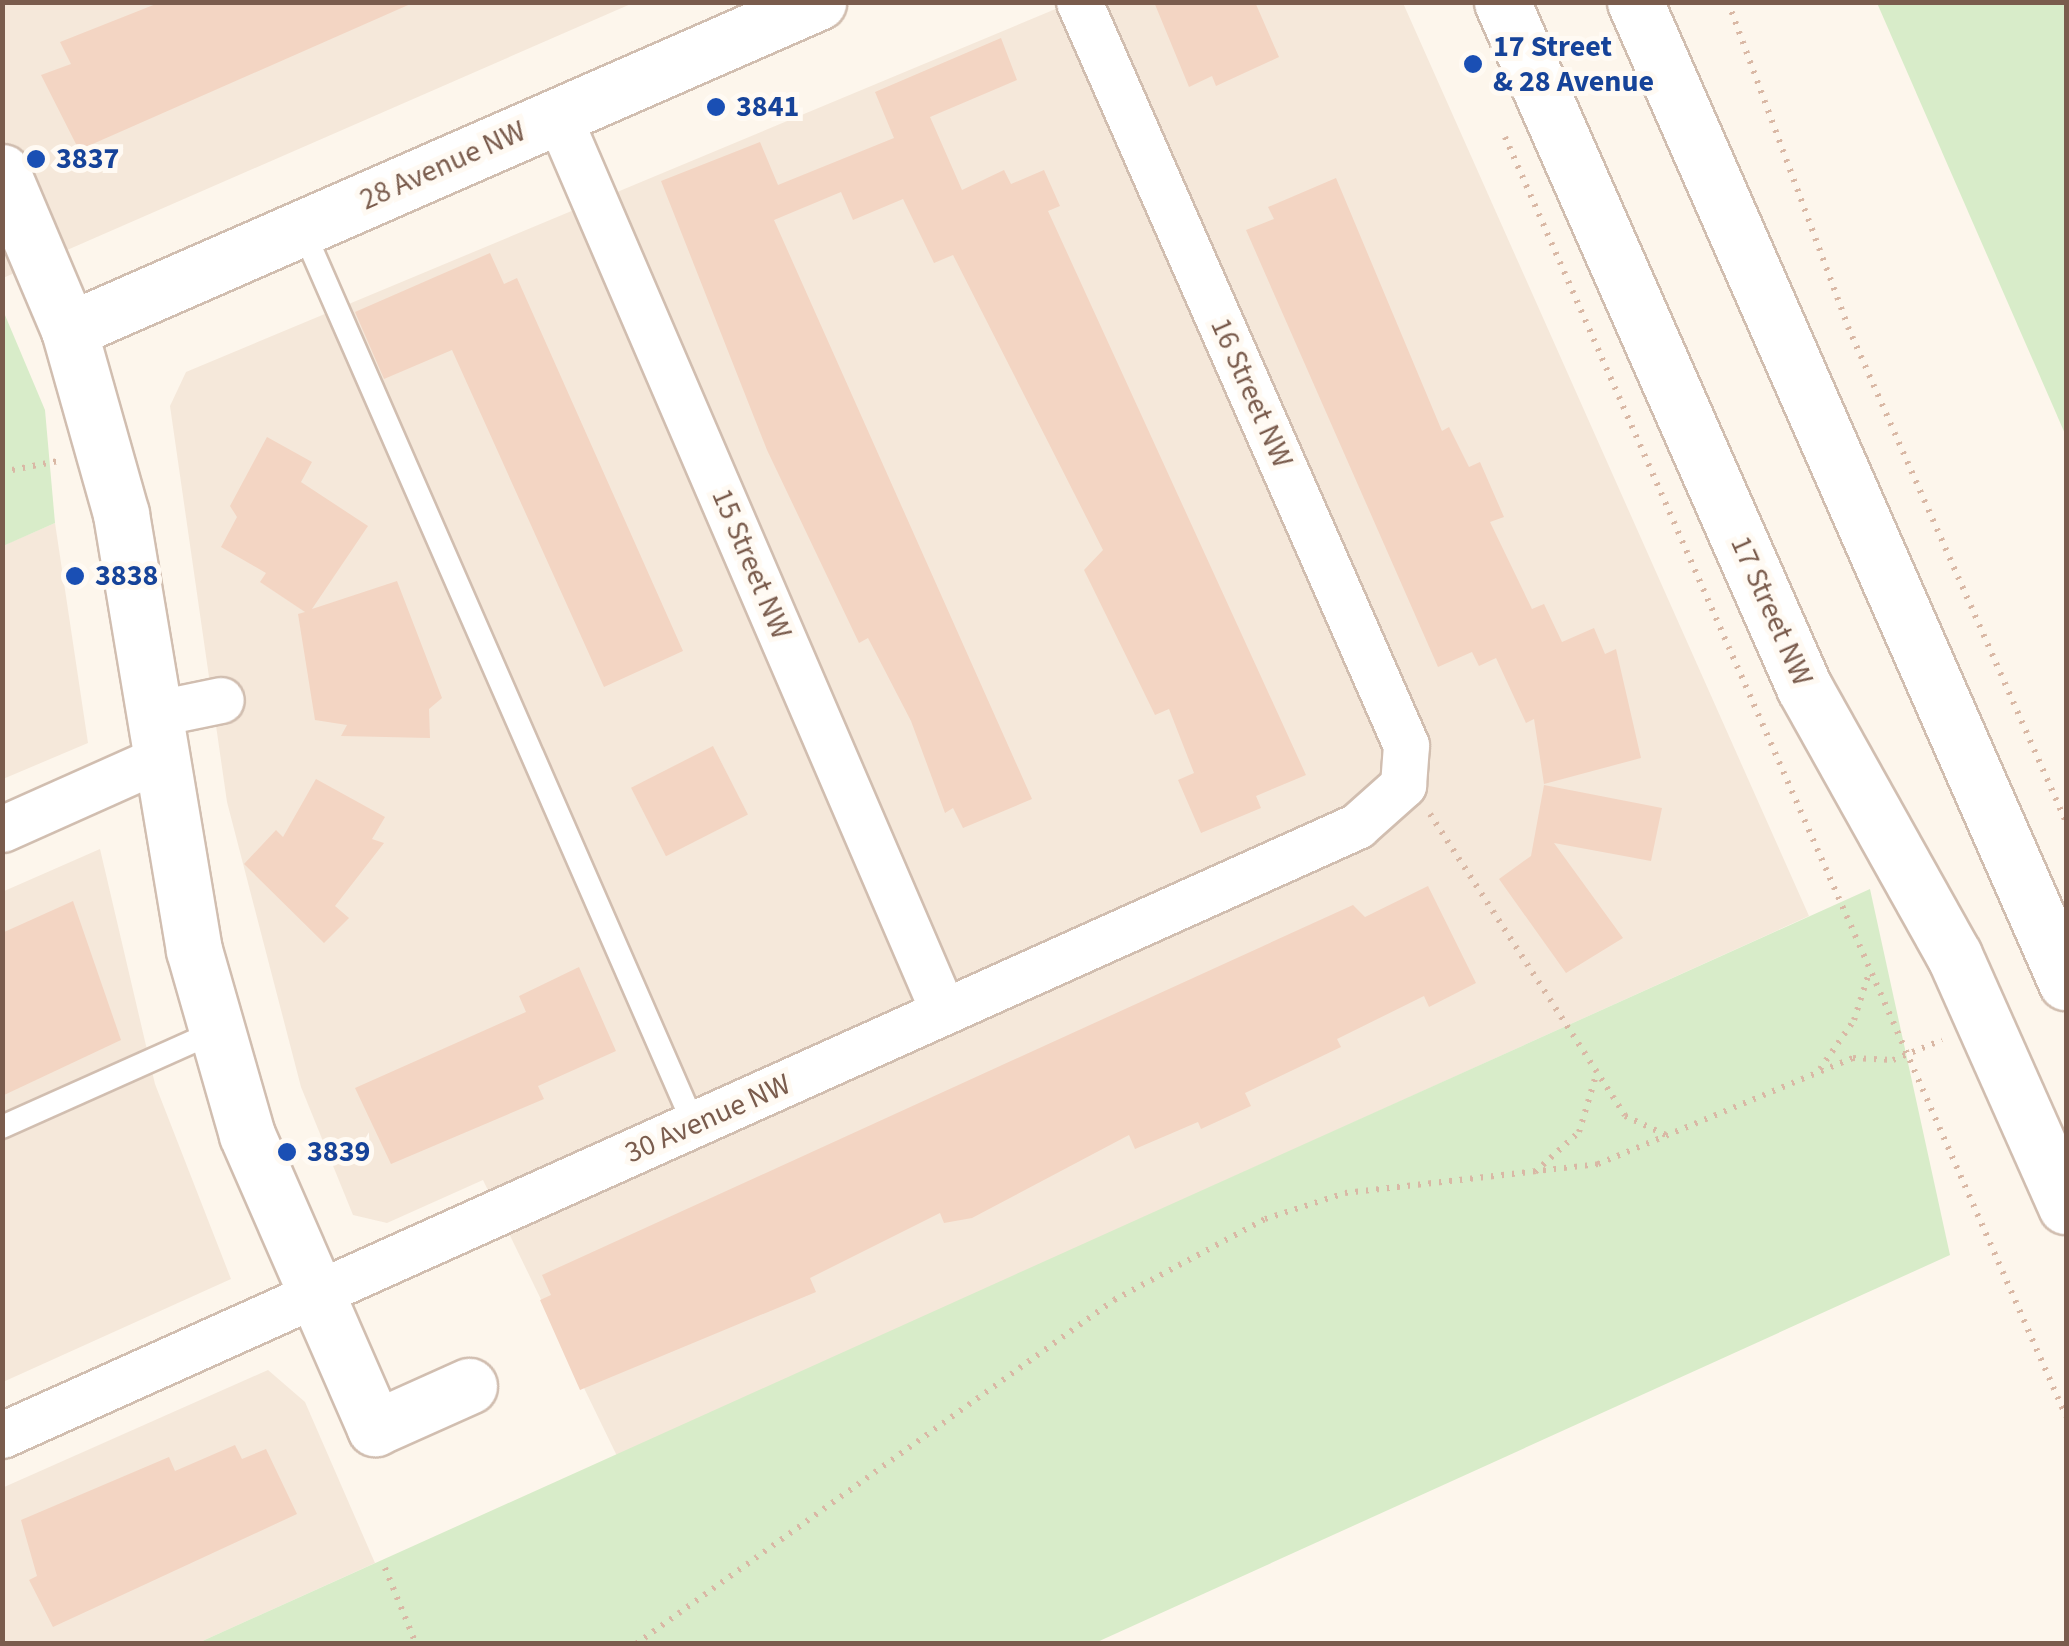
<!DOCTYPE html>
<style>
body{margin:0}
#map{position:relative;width:2069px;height:1646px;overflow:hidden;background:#fdf6ec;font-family:"Source Sans 3",sans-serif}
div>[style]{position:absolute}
.residential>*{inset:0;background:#f5e8da}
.green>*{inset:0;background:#d8ecc9}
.building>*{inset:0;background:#f3d5c3;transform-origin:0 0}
.path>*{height:6px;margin-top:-3px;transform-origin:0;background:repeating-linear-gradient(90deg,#d9b8a5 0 2.5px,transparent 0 10.5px)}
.roads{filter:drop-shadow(2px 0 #d1beb0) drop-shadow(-2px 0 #d1beb0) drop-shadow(0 2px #d1beb0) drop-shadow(0 -2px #d1beb0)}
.lane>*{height:22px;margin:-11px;padding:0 11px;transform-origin:11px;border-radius:11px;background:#fff}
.street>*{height:45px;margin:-22.5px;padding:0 22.5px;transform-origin:22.5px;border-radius:22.5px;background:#fff}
.secondary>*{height:55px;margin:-27.5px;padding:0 27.5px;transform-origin:27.5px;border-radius:27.5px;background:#fff}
.dots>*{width:28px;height:28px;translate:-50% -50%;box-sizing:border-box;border:5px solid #fffaf3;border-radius:50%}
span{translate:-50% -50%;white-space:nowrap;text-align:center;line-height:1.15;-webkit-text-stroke:10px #fffaf3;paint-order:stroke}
.transit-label{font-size:30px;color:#164399;font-weight:700}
.left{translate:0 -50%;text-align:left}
.street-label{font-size:30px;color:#7a5c4d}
.frame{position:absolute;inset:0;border:5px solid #7a5c4d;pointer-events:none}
</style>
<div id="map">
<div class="residential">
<i style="clip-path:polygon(2px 3px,633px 3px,3px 278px)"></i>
<i style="clip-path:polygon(1070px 3px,1403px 3px,1809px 916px,617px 1456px,483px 1180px,387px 1223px,353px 1215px,301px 1087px,227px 802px,170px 406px,186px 372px)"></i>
<i style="clip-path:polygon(55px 523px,88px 743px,3px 779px,2px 546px)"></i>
<i style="clip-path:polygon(100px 849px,155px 1084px,231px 1279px,3px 1382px,2px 892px)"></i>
<i style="clip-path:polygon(268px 1370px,305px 1402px,375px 1563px,198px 1643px,3px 1643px,2px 1488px)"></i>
</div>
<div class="green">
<i style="clip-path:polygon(1877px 3px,2066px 3px,2066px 436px)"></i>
<i style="clip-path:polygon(2px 308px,45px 410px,55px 523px,3px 546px)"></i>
<i style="clip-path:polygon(1870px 889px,1950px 1255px,1095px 1643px,198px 1643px)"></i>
</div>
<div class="building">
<i style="clip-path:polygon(161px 2px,415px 2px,79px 150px,41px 75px,71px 64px,60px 42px)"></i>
<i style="clip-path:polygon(1154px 2px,1255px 2px,1279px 57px,1216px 86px,1212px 76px,1189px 87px)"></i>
<i style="clip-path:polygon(1001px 38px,1017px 80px,930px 117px,962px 190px,1004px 170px,1011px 184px,1044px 170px,1060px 206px,1048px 211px,1306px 775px,1256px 796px,1261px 808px,1201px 833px,1178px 780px,1194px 773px,1169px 709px,1155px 715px,1084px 570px,1103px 550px,953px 255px,934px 263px,903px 199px,853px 220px,841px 192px,774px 220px,1032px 799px,963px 828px,953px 808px,945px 813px,911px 721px,868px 638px,859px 643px,767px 450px,661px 181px,760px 142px,778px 185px,894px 138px,875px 92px)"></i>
<i style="clip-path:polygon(1336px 178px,1442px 431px,1449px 427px,1469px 467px,1480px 462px,1504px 517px,1490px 522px,1532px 609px,1544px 604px,1562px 642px,1594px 628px,1605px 654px,1616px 649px,1641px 758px,1544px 784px,1534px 719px,1526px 723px,1496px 658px,1479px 666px,1472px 652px,1438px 667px,1246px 230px,1274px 219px,1268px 207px)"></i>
<i style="clip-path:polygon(490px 253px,504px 284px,517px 278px,683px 651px,604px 687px,452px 350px,384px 379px,355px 312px)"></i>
<i style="clip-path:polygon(267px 437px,312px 462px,301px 482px,368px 526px,312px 609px,397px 581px,442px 698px,429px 709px,430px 738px,341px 736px,347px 725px,315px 720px,298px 614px,305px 612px,260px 582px,266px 573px,221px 547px,237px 517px,230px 506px)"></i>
<i style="left:713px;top:746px;width:77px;height:92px;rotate:63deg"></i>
<i style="clip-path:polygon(316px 779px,385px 817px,372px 839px,384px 843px,335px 906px,349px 918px,324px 943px,244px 864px,276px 830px,283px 837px)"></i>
<i style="clip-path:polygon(1544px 785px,1662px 808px,1651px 861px,1554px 843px,1623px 938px,1566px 973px,1499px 879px,1531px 856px)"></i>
<i style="clip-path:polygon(1428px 886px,1476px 983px,1429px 1007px,1424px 996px,1337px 1039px,1341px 1047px,1245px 1093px,1251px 1106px,1201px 1129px,1198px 1122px,1135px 1149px,1129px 1135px,972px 1218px,944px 1223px,940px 1213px,810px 1278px,816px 1292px,580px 1390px,540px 1300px,551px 1295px,542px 1275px,1353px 905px,1365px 917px)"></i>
<i style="clip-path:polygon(73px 901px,121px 1040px,2px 1096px,2px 933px)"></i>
<i style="clip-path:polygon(579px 967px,616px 1051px,538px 1086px,544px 1099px,391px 1164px,355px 1088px,526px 1012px,519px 996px)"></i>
<i style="clip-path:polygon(235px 1445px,242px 1459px,266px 1449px,297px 1514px,53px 1627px,29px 1580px,37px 1576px,21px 1520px,169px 1457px,175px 1471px)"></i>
</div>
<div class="path">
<i style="left:1728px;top:2px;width:346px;rotate:69.7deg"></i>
<i style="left:1848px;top:327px;width:541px;rotate:66.23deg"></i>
<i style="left:1505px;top:137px;width:1397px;rotate:66.32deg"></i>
<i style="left:2px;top:472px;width:57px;rotate:-11.1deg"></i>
<i style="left:1430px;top:814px;width:359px;rotate:57.1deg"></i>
<i style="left:1625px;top:1116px;width:47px;rotate:24.9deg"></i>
<i style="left:1820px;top:1069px;width:60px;rotate:-55.2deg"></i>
<i style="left:1854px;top:1020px;width:52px;rotate:-72.3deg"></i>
<i style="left:1535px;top:1172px;width:59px;rotate:-42.3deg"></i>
<i style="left:1579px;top:1132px;width:63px;rotate:-73.3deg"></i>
<i style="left:385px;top:1568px;width:82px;rotate:67.8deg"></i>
<i style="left:636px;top:1644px;width:589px;rotate:-35.74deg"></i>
<i style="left:1114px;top:1300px;width:171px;rotate:-28.2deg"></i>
<i style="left:1265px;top:1219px;width:84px;rotate:-18deg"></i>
<i style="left:1345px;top:1193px;width:255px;rotate:-6.5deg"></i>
<i style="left:1598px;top:1164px;width:276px;rotate:-22.6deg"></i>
<i style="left:1853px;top:1058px;width:40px;rotate:2.9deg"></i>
<i style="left:1893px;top:1060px;width:53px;rotate:-22.2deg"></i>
</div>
<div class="roads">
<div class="lane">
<i style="left:302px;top:228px;width:979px;rotate:66.39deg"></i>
<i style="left:2px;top:1127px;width:232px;rotate:-24.1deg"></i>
</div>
<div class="street">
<i style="left:558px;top:116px;width:974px;rotate:66.72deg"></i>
<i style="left:158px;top:713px;width:64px;rotate:-11.7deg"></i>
<i style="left:2px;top:829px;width:176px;rotate:-24.1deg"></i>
<i style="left:2px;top:1435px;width:1486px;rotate:-24.2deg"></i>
<i style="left:1357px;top:826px;width:62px;rotate:-41.7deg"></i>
<i style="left:1403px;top:785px;width:40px;rotate:-85.7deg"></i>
<i style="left:1406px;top:745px;width:812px;rotate:-113.75deg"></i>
</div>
<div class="secondary">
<i style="left:1502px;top:2px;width:749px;rotate:66.21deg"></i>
<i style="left:1804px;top:687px;width:307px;rotate:60.8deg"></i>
<i style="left:1954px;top:955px;width:275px;rotate:66deg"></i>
<i style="left:1635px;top:2px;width:1071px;rotate:66.26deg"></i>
<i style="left:2px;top:172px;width:172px;rotate:67deg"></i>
<i style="left:69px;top:330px;width:191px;rotate:74.2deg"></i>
<i style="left:121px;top:514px;width:442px;rotate:80.5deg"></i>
<i style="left:194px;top:950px;width:192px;rotate:74deg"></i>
<i style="left:247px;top:1135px;width:320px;rotate:66.4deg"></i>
<i style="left:375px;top:1428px;width:103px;rotate:-24.1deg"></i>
<i style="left:69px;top:330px;width:818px;rotate:-23.65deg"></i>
</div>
</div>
<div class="dots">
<i style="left:1473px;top:64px;background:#1a4fb4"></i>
<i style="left:716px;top:107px;background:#1a4fb4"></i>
<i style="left:36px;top:159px;background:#1a4fb4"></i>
<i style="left:75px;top:576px;background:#1a4fb4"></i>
<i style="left:287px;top:1152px;background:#1a4fb4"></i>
</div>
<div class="transit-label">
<span class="left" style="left:1493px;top:64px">17 Street<br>&amp; 28 Avenue</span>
<span class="left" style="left:736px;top:107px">3841</span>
<span class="left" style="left:56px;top:159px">3837</span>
<span class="left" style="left:95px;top:576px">3838</span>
<span class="left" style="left:307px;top:1152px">3839</span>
</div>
<div class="street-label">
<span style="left:443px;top:166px;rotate:-24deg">28 Avenue NW</span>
<span style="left:1251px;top:393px;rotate:66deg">16 Street NW</span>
<span style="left:751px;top:564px;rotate:67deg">15 Street NW</span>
<span style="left:1771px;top:611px;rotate:66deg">17 Street NW</span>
<span style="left:708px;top:1119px;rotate:-24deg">30 Avenue NW</span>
</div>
<div class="frame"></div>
</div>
